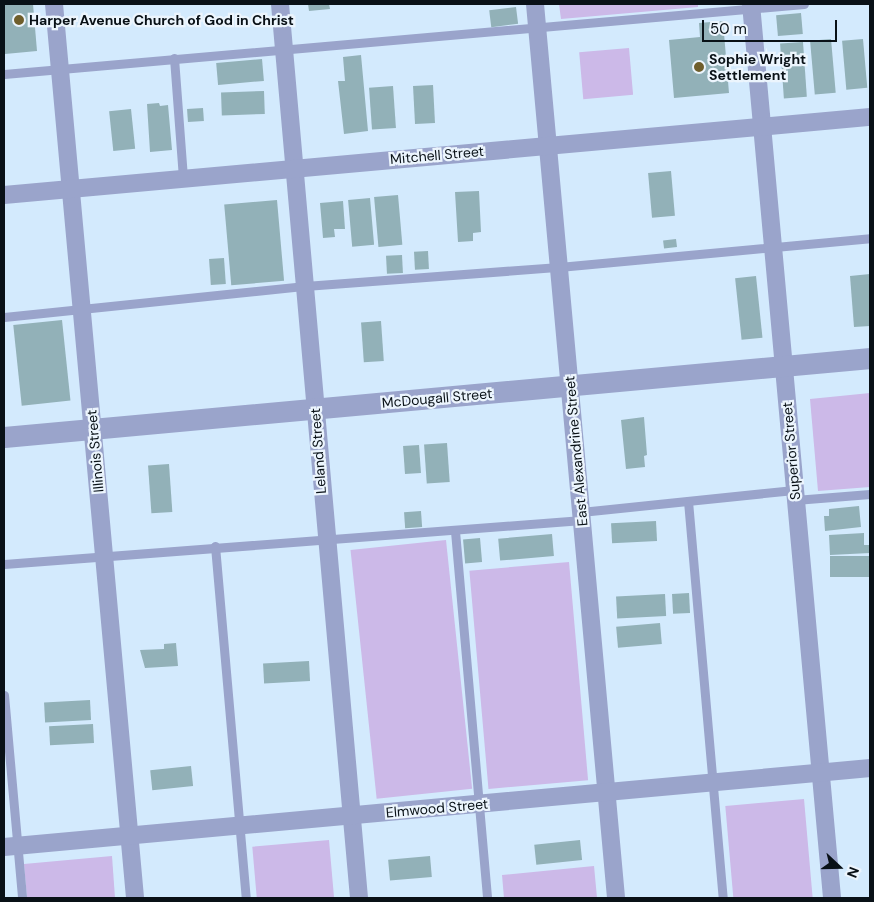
<!DOCTYPE html>
<style>
body{margin:0}
#map{position:relative;width:874px;height:902px;overflow:hidden;background:#d3eafd;font-family:"DM Sans",sans-serif}
div>[style]{position:absolute}
.green>*{inset:0;background:#ccb9e8;transform-origin:0 0}
.building>*{inset:0;background:#92b1b8;transform-origin:0 0}
.service>*{height:9px;margin:-4.5px;padding:0 4.5px;transform-origin:4.5px;border-radius:4.5px;background:#9aa4cb}
.minor>*{height:18px;margin:-9px;padding:0 9px;transform-origin:9px;border-radius:9px;background:#9aa4cb}
.tertiary>*{height:21px;margin:-10.5px;padding:0 10.5px;transform-origin:10.5px;border-radius:10.5px;background:#9aa4cb}
.dots>*{width:14px;height:14px;translate:-50% -50%;box-sizing:border-box;border:2px solid #ecf5fd;border-radius:50%}
span{translate:-50% -50%;white-space:nowrap;text-align:center;line-height:1.15;-webkit-text-stroke:4.5px #ecf5fd;paint-order:stroke}
.poi-label{font-size:14px;color:#091117;font-weight:700}
.left{translate:0 -50%;text-align:left}
.street-label{font-size:14px;color:#091117}
.frame{position:absolute;inset:0;border:5px solid #091117;pointer-events:none}
.north{position:absolute;left:814px;top:842px;width:50px;height:50px;-webkit-text-stroke:4px #ecf5fd;paint-order:stroke;rotate:111deg;font-size:14px;font-weight:700;line-height:20px;text-align:center;color:#091117}
.north::after{content:'';display:block;margin:auto;width:18px;height:22px;background:#091117;clip-path:polygon(50% 0,100% 100%,50% 72%,0 100%)}
.scale{position:absolute;left:702px;top:20px;width:135px;height:22px;box-sizing:border-box;border:2px solid #091117;border-top:0;padding-left:6px;font-size:15px;line-height:18px;white-space:nowrap;color:#091117;-webkit-text-stroke:4px #ecf5fd;paint-order:stroke}
</style>
<div id="map">
<div class="green">
<i style="clip-path:polygon(559px 4px,698px 4px,698px 7px,561px 19px)"></i>
<i style="left:629px;top:48px;width:47px;height:50px;rotate:85deg"></i>
<i style="clip-path:polygon(870px 393px,870px 487px,818px 491px,810px 399px)"></i>
<i style="left:446px;top:540px;width:250px;height:96px;rotate:84deg"></i>
<i style="left:569px;top:562px;width:219px;height:100px;rotate:85deg"></i>
<i style="left:804px;top:799px;width:99px;height:79px;rotate:85deg"></i>
<i style="left:329px;top:840px;width:58px;height:77px;rotate:85deg"></i>
<i style="clip-path:polygon(112px 856px,115px 898px,27px 898px,24px 864px)"></i>
<i style="clip-path:polygon(594px 866px,597px 898px,504px 898px,502px 875px)"></i>
</div>
<div class="building">
<i style="clip-path:polygon(4px 4px,33px 4px,37px 51px,5px 54px)"></i>
<i style="clip-path:polygon(308px 4px,329px 4px,330px 9px,309px 11px)"></i>
<i style="left:516px;top:7px;width:17px;height:27px;rotate:83deg"></i>
<i style="left:801px;top:13px;width:21px;height:25px;rotate:85deg"></i>
<i style="clip-path:polygon(723px 21px,729px 93px,674px 98px,669px 40px,700px 37px,699px 23px)"></i>
<i style="left:831px;top:39px;width:54px;height:21px;rotate:85deg"></i>
<i style="left:863px;top:39px;width:49px;height:21px;rotate:85deg"></i>
<i style="left:803px;top:42px;width:55px;height:23px;rotate:86deg"></i>
<i style="clip-path:polygon(361px 55px,368px 131px,344px 134px,338px 81px,345px 81px,343px 57px)"></i>
<i style="left:262px;top:59px;width:22px;height:46px;rotate:85deg"></i>
<i style="left:433px;top:85px;width:38px;height:20px;rotate:87deg"></i>
<i style="left:393px;top:86px;width:42px;height:24px;rotate:86deg"></i>
<i style="left:264px;top:91px;width:23px;height:43px;rotate:88deg"></i>
<i style="clip-path:polygon(159px 103px,160px 106px,168px 105px,172px 150px,150px 152px,147px 104px)"></i>
<i style="left:203px;top:108px;width:13px;height:16px;rotate:86deg"></i>
<i style="left:131px;top:109px;width:40px;height:22px;rotate:84deg"></i>
<i style="left:671px;top:171px;width:45px;height:23px;rotate:85deg"></i>
<i style="clip-path:polygon(479px 191px,481px 232px,473px 233px,473px 241px,458px 242px,455px 192px)"></i>
<i style="left:398px;top:195px;width:50px;height:24px;rotate:85deg"></i>
<i style="left:370px;top:198px;width:47px;height:22px;rotate:85deg"></i>
<i style="left:277px;top:200px;width:81px;height:53px;rotate:85deg"></i>
<i style="clip-path:polygon(343px 201px,345px 229px,334px 229px,335px 237px,323px 238px,320px 203px)"></i>
<i style="left:676px;top:239px;width:8px;height:13px;rotate:83deg"></i>
<i style="left:428px;top:251px;width:18px;height:14px;rotate:87deg"></i>
<i style="left:402px;top:255px;width:18px;height:16px;rotate:87deg"></i>
<i style="left:224px;top:258px;width:26px;height:15px;rotate:86deg"></i>
<i style="clip-path:polygon(870px 274px,870px 326px,854px 327px,850px 276px)"></i>
<i style="left:756px;top:276px;width:62px;height:21px;rotate:84deg"></i>
<i style="left:62px;top:320px;width:81px;height:49px;rotate:84deg"></i>
<i style="left:381px;top:321px;width:40px;height:20px;rotate:86deg"></i>
<i style="clip-path:polygon(644px 417px,647px 455px,644px 456px,645px 467px,626px 469px,621px 420px)"></i>
<i style="left:447px;top:443px;width:39px;height:23px;rotate:86deg"></i>
<i style="left:419px;top:445px;width:28px;height:16px;rotate:86deg"></i>
<i style="left:169px;top:464px;width:48px;height:21px;rotate:86deg"></i>
<i style="clip-path:polygon(859px 506px,861px 527px,825px 531px,824px 516px,829px 516px,829px 509px)"></i>
<i style="left:421px;top:511px;width:16px;height:17px;rotate:86deg"></i>
<i style="left:656px;top:521px;width:20px;height:45px;rotate:87deg"></i>
<i style="clip-path:polygon(864px 533px,864px 545px,870px 545px,870px 553px,830px 555px,829px 535px)"></i>
<i style="left:552px;top:534px;width:22px;height:54px;rotate:85deg"></i>
<i style="left:480px;top:538px;width:24px;height:17px;rotate:85deg"></i>
<i style="left:870px;top:556px;width:21px;height:40px;rotate:90deg"></i>
<i style="left:689px;top:593px;width:20px;height:17px;rotate:87deg"></i>
<i style="left:665px;top:594px;width:22px;height:49px;rotate:87deg"></i>
<i style="left:660px;top:623px;width:21px;height:44px;rotate:85deg"></i>
<i style="clip-path:polygon(176px 643px,178px 666px,145px 668px,140px 650px,164px 649px,164px 644px)"></i>
<i style="left:309px;top:661px;width:20px;height:46px;rotate:87deg"></i>
<i style="left:90px;top:700px;width:20px;height:46px;rotate:87deg"></i>
<i style="left:93px;top:724px;width:19px;height:44px;rotate:87deg"></i>
<i style="left:191px;top:766px;width:20px;height:41px;rotate:84deg"></i>
<i style="left:580px;top:840px;width:20px;height:46px;rotate:84deg"></i>
<i style="left:430px;top:856px;width:21px;height:42px;rotate:85deg"></i>
</div>
<div class="service">
<i style="left:174px;top:58px;width:120px;rotate:85.7deg"></i>
<i style="left:4px;top:74px;width:803px;rotate:-5deg"></i>
<i style="left:4px;top:317px;width:303px;rotate:-5.9deg"></i>
<i style="left:305px;top:286px;width:255px;rotate:-4.3deg"></i>
<i style="left:559px;top:267px;width:312px;rotate:-5.3deg"></i>
<i style="left:795px;top:500px;width:75px;rotate:-4.6deg"></i>
<i style="left:688px;top:501px;width:399px;rotate:85deg"></i>
<i style="left:581px;top:512px;width:214px;rotate:-5.9deg"></i>
<i style="left:455px;top:531px;width:368px;rotate:85deg"></i>
<i style="left:215px;top:546px;width:353px;rotate:85deg"></i>
<i style="left:4px;top:564px;width:580px;rotate:-4.35deg"></i>
<i style="left:4px;top:695px;width:204px;rotate:84.9deg"></i>
</div>
<div class="minor">
<i style="left:54px;top:4px;width:898px;rotate:84.82deg"></i>
<i style="left:280px;top:4px;width:897px;rotate:84.95deg"></i>
<i style="left:535px;top:4px;width:898px;rotate:84.82deg"></i>
<i style="left:751px;top:4px;width:898px;rotate:84.82deg"></i>
<i style="left:4px;top:195px;width:870px;rotate:-5.15deg"></i>
<i style="left:4px;top:847px;width:870px;rotate:-5.21deg"></i>
</div>
<div class="tertiary">
<i style="left:4px;top:437px;width:870px;rotate:-5.21deg"></i>
</div>
<div class="dots">
<i style="left:19px;top:20px;background:#6f5e2c"></i>
<i style="left:699px;top:67px;background:#6f5e2c"></i>
</div>
<div class="poi-label">
<span class="left" style="left:29px;top:20px">Harper Avenue Church of God in Christ</span>
<span class="left" style="left:709px;top:67px">Sophie Wright<br>Settlement</span>
</div>
<div class="street-label">
<span style="left:437px;top:155px;rotate:-5deg">Mitchell Street</span>
<span style="left:437px;top:398px;rotate:-5deg">McDougall Street</span>
<span style="left:95px;top:451px;rotate:-95deg">Illinois Street</span>
<span style="left:318px;top:451px;rotate:-94deg">Leland Street</span>
<span style="left:576px;top:451px;rotate:-95deg">East Alexandrine Street</span>
<span style="left:791px;top:451px;rotate:-95deg">Superior Street</span>
<span style="left:437px;top:808px;rotate:-5deg">Elmwood Street</span>
</div>
<div class="frame"></div>
<div class="north">N</div>
<div class="scale">50 m</div>
</div>
